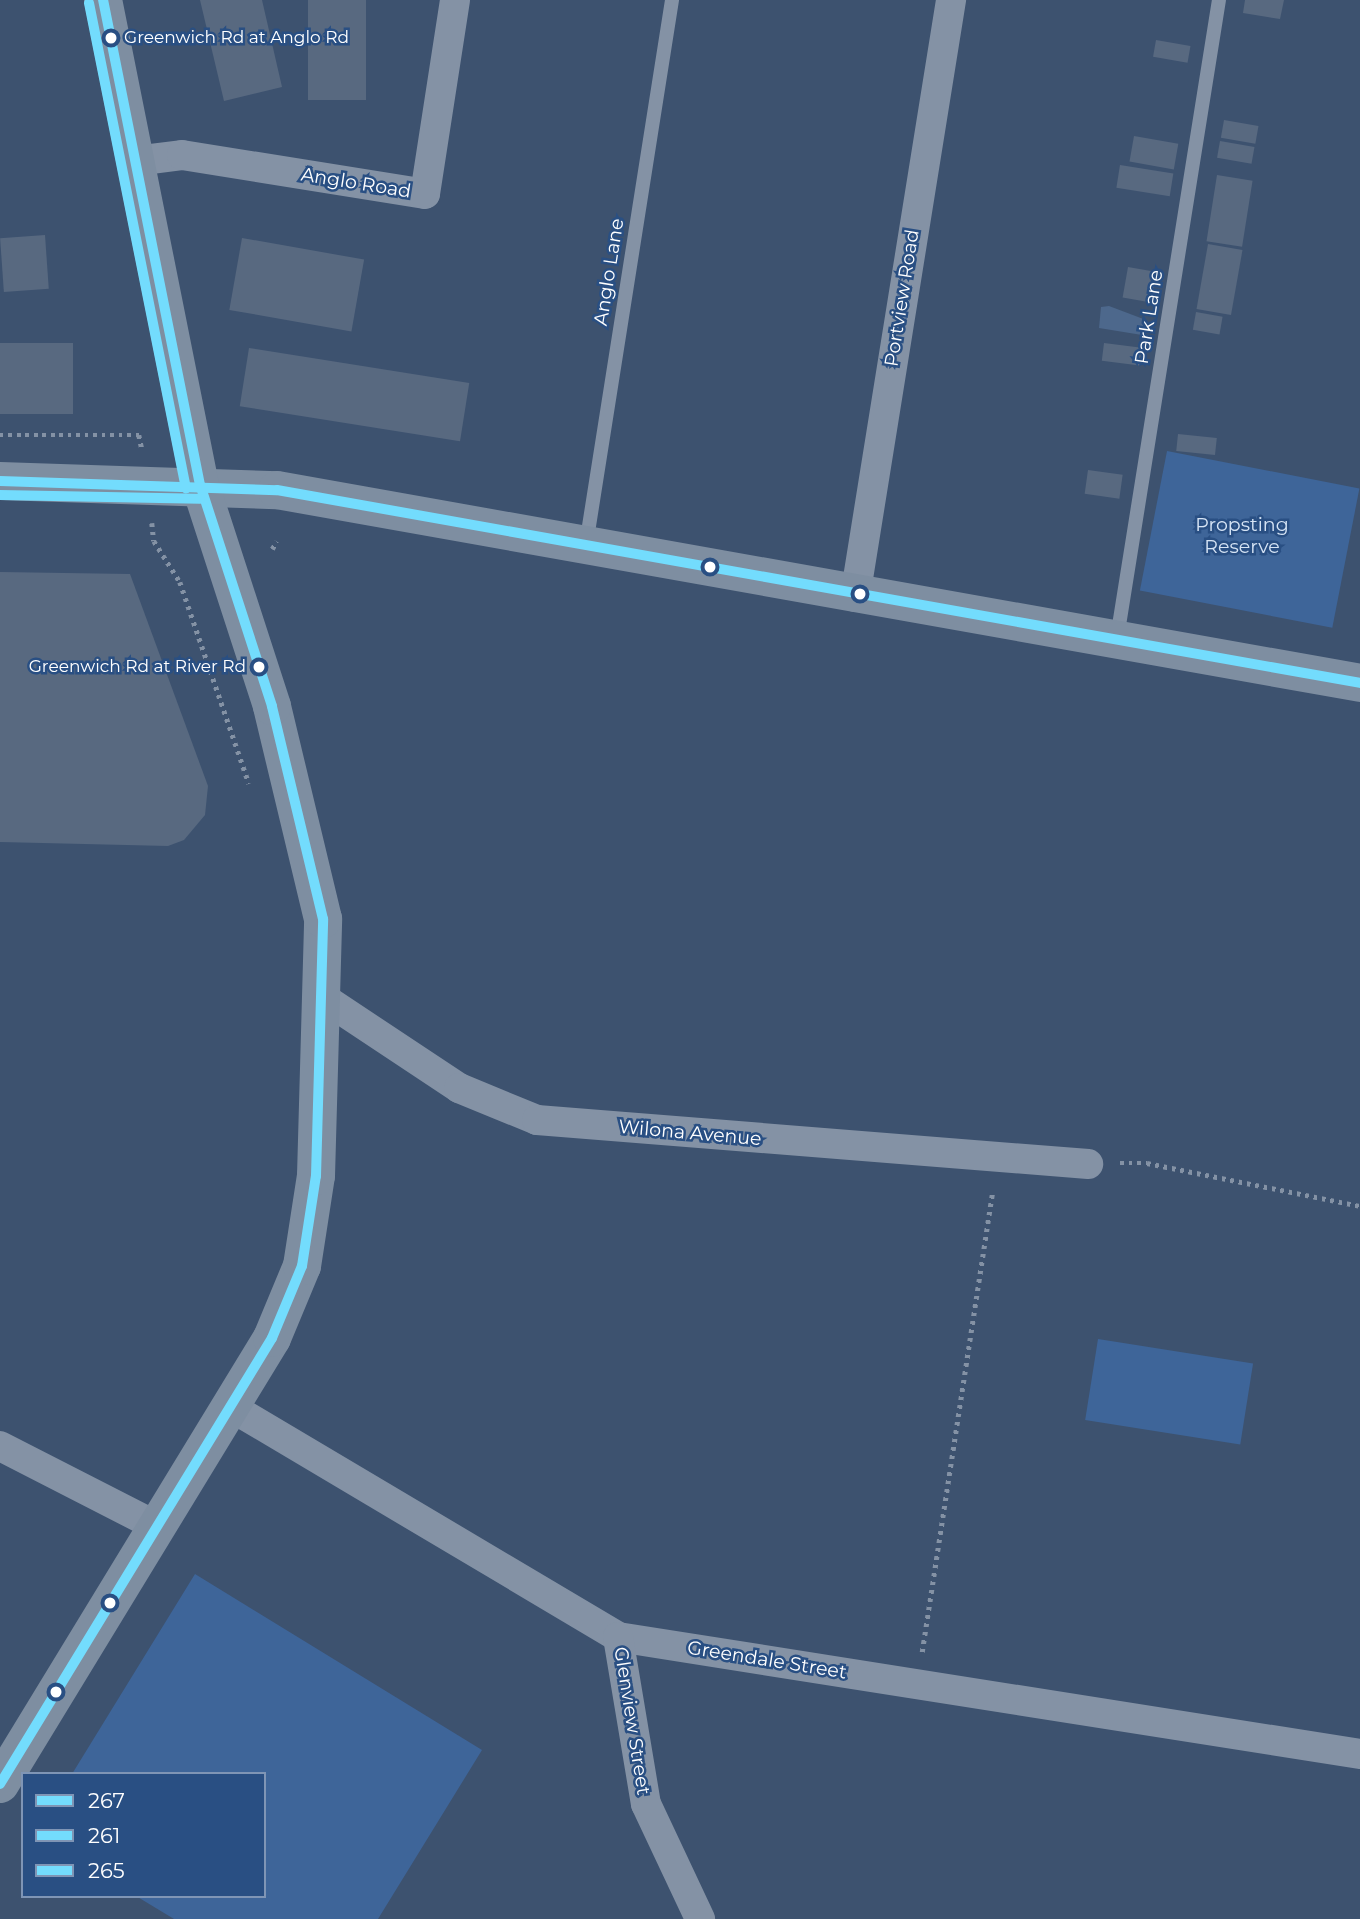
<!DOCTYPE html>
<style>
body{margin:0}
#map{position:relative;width:1360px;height:1919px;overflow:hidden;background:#3d526f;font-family:Montserrat,sans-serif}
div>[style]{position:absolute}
.green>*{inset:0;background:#3e6599;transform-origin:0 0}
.water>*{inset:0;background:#4d688c}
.building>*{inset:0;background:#586980;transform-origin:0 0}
.path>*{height:4.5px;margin-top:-2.25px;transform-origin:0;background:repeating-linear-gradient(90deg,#8492a5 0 3.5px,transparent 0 8.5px)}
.lane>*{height:14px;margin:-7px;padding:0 7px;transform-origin:7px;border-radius:7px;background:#8492a5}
.street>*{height:30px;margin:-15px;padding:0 15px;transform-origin:15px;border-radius:15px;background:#8492a5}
.secondary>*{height:38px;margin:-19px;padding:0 19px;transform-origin:19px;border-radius:19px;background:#7e8ea1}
.bus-1>*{height:10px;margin:-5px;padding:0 5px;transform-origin:5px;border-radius:5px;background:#73dcfd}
.bus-2>*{height:10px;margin:-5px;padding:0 5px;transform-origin:5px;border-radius:5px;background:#73dcfd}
.bus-3>*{height:10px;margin:-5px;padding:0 5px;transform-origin:5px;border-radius:5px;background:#73dcfd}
.dots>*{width:19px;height:19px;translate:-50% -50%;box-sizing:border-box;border:4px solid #294f83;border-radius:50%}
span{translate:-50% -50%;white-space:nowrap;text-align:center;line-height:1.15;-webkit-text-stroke:5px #294f83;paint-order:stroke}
.bus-label{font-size:17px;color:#fff}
.left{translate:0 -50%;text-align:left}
.right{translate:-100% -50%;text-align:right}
.street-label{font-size:19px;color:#fff}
.park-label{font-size:19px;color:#d6e4f5}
.legend{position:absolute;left:21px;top:1772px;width:245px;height:126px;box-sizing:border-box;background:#294f83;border:2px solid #7f95b5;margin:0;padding:9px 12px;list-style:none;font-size:21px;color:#fff}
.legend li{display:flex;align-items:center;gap:14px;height:35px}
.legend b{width:35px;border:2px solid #7f95b5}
</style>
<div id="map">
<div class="green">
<i style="left:1167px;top:451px;width:196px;height:142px;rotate:11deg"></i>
<i style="left:1098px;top:1339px;width:157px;height:82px;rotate:9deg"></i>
<i style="clip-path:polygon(195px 1574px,482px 1750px,378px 1919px,174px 1919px,136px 1896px,264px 1896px,264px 1774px,72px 1774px)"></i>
</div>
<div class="water">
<i style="clip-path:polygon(1109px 306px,1146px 320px,1142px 335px,1099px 328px,1101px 307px)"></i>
</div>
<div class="building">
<i style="clip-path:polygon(200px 0,262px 0,282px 87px,224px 101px)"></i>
<i style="left:308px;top:0;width:58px;height:100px"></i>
<i style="clip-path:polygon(1245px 0,1284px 0,1280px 19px,1243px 13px)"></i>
<i style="left:1156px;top:40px;width:35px;height:17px;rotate:10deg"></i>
<i style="left:1224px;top:120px;width:35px;height:18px;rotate:10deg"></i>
<i style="left:1134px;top:136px;width:45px;height:26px;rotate:10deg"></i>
<i style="left:1220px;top:141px;width:35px;height:17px;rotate:10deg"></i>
<i style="left:1120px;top:165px;width:54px;height:23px;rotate:9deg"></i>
<i style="left:1217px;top:175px;width:36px;height:67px;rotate:9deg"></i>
<i style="left:45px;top:235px;width:54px;height:45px;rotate:86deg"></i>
<i style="left:242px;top:238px;width:124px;height:73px;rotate:10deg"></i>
<i style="left:1208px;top:244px;width:35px;height:66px;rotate:10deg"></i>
<i style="left:1128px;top:267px;width:29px;height:31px;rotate:10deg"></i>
<i style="left:1196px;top:312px;width:27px;height:18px;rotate:10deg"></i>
<i style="left:73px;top:343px;width:71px;height:73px;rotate:90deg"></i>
<i style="left:1104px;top:343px;width:38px;height:18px;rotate:7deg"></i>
<i style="left:249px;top:348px;width:223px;height:59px;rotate:9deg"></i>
<i style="left:1178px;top:434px;width:39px;height:17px;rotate:6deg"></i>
<i style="left:1088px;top:470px;width:35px;height:24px;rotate:8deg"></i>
<i style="clip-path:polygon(0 572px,130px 574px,208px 786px,205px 815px,184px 840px,168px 846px,0 842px)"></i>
</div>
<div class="path">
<i style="left:0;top:435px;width:139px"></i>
<i style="left:139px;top:435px;width:14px;rotate:78deg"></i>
<i style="left:152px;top:523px;width:18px;rotate:84deg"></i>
<i style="left:154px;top:541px;width:49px;rotate:57.6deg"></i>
<i style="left:180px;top:582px;width:213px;rotate:71.1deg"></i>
<i style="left:272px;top:549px;width:9px;rotate:-58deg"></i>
<i style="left:1120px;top:1163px;width:27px"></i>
<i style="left:1147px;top:1163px;width:217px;rotate:11.4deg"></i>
<i style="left:922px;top:1652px;width:467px;rotate:-81.3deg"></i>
</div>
<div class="lane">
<i style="left:586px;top:545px;width:552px;rotate:-81.03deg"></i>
<i style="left:1117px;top:638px;width:646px;rotate:-80.92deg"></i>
</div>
<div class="street">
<i style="left:135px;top:161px;width:47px;rotate:-7.3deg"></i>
<i style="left:182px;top:155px;width:246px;rotate:9.1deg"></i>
<i style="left:425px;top:194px;width:196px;rotate:-81.2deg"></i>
<i style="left:855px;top:597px;width:605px;rotate:-80.86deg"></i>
<i style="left:325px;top:999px;width:161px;rotate:33.6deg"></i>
<i style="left:459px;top:1088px;width:84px;rotate:22.3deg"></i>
<i style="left:537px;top:1120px;width:553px;rotate:4.57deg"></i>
<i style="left:231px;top:1407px;width:450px;rotate:30.7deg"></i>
<i style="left:618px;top:1637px;width:751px;rotate:8.96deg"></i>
<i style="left:0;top:1446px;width:178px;rotate:27.1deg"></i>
<i style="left:618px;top:1637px;width:169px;rotate:80.5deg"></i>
<i style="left:646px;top:1804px;width:127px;rotate:64.8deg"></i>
</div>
<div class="secondary">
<i style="left:0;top:481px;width:277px;rotate:1.9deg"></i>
<i style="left:277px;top:490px;width:1100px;rotate:10.1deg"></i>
<i style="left:0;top:1784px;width:522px;rotate:-58.62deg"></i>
<i style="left:272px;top:1338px;width:78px;rotate:-67.4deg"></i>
<i style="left:302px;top:1266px;width:91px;rotate:-81.2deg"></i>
<i style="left:316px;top:1176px;width:257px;rotate:-88.4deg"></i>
<i style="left:323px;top:919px;width:219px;rotate:-103.5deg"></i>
<i style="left:272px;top:706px;width:232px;rotate:-108deg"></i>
<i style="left:200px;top:485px;width:495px;rotate:-101.3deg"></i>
</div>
<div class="bus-1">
<i style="left:0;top:1784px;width:522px;rotate:-58.62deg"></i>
<i style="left:272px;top:1338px;width:78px;rotate:-67.4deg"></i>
<i style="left:302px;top:1266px;width:91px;rotate:-81.2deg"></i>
<i style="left:316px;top:1176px;width:257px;rotate:-88.4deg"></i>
<i style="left:323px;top:919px;width:219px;rotate:-103.5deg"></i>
<i style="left:272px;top:706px;width:232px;rotate:-108deg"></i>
<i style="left:200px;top:485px;width:495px;rotate:-101.3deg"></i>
</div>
<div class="bus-2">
<i style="left:0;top:481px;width:277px;rotate:1.9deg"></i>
<i style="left:277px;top:490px;width:1100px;rotate:10.1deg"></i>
</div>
<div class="bus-3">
<i style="left:89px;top:3px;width:495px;rotate:78.7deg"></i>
<i style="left:0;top:495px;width:200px;rotate:1.1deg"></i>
</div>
<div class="dots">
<i style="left:111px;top:38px;background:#fff"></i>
<i style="left:710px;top:567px;background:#fff"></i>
<i style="left:860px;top:594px;background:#fff"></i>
<i style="left:259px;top:667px;background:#fff"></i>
<i style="left:110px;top:1603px;background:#fff"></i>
<i style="left:56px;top:1692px;background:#fff"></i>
</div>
<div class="bus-label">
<span class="left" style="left:124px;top:38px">Greenwich Rd at Anglo Rd</span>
<span class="right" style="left:246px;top:667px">Greenwich Rd at River Rd</span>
</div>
<div class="street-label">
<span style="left:356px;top:183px;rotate:9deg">Anglo Road</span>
<span style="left:609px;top:272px;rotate:-81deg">Anglo Lane</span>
<span style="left:902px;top:298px;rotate:-81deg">Portview Road</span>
<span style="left:1149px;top:317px;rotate:-81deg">Park Lane</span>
<span style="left:690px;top:1133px;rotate:5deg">Wilona Avenue</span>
<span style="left:767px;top:1660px;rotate:9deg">Greendale Street</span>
<span style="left:632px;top:1721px;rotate:81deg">Glenview Street</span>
</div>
<div class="park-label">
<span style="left:1242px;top:536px">Propsting<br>Reserve</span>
</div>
<ul class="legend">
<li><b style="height:9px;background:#73dcfd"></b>267</li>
<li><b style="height:9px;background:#73dcfd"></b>261</li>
<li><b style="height:9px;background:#73dcfd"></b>265</li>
</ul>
</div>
